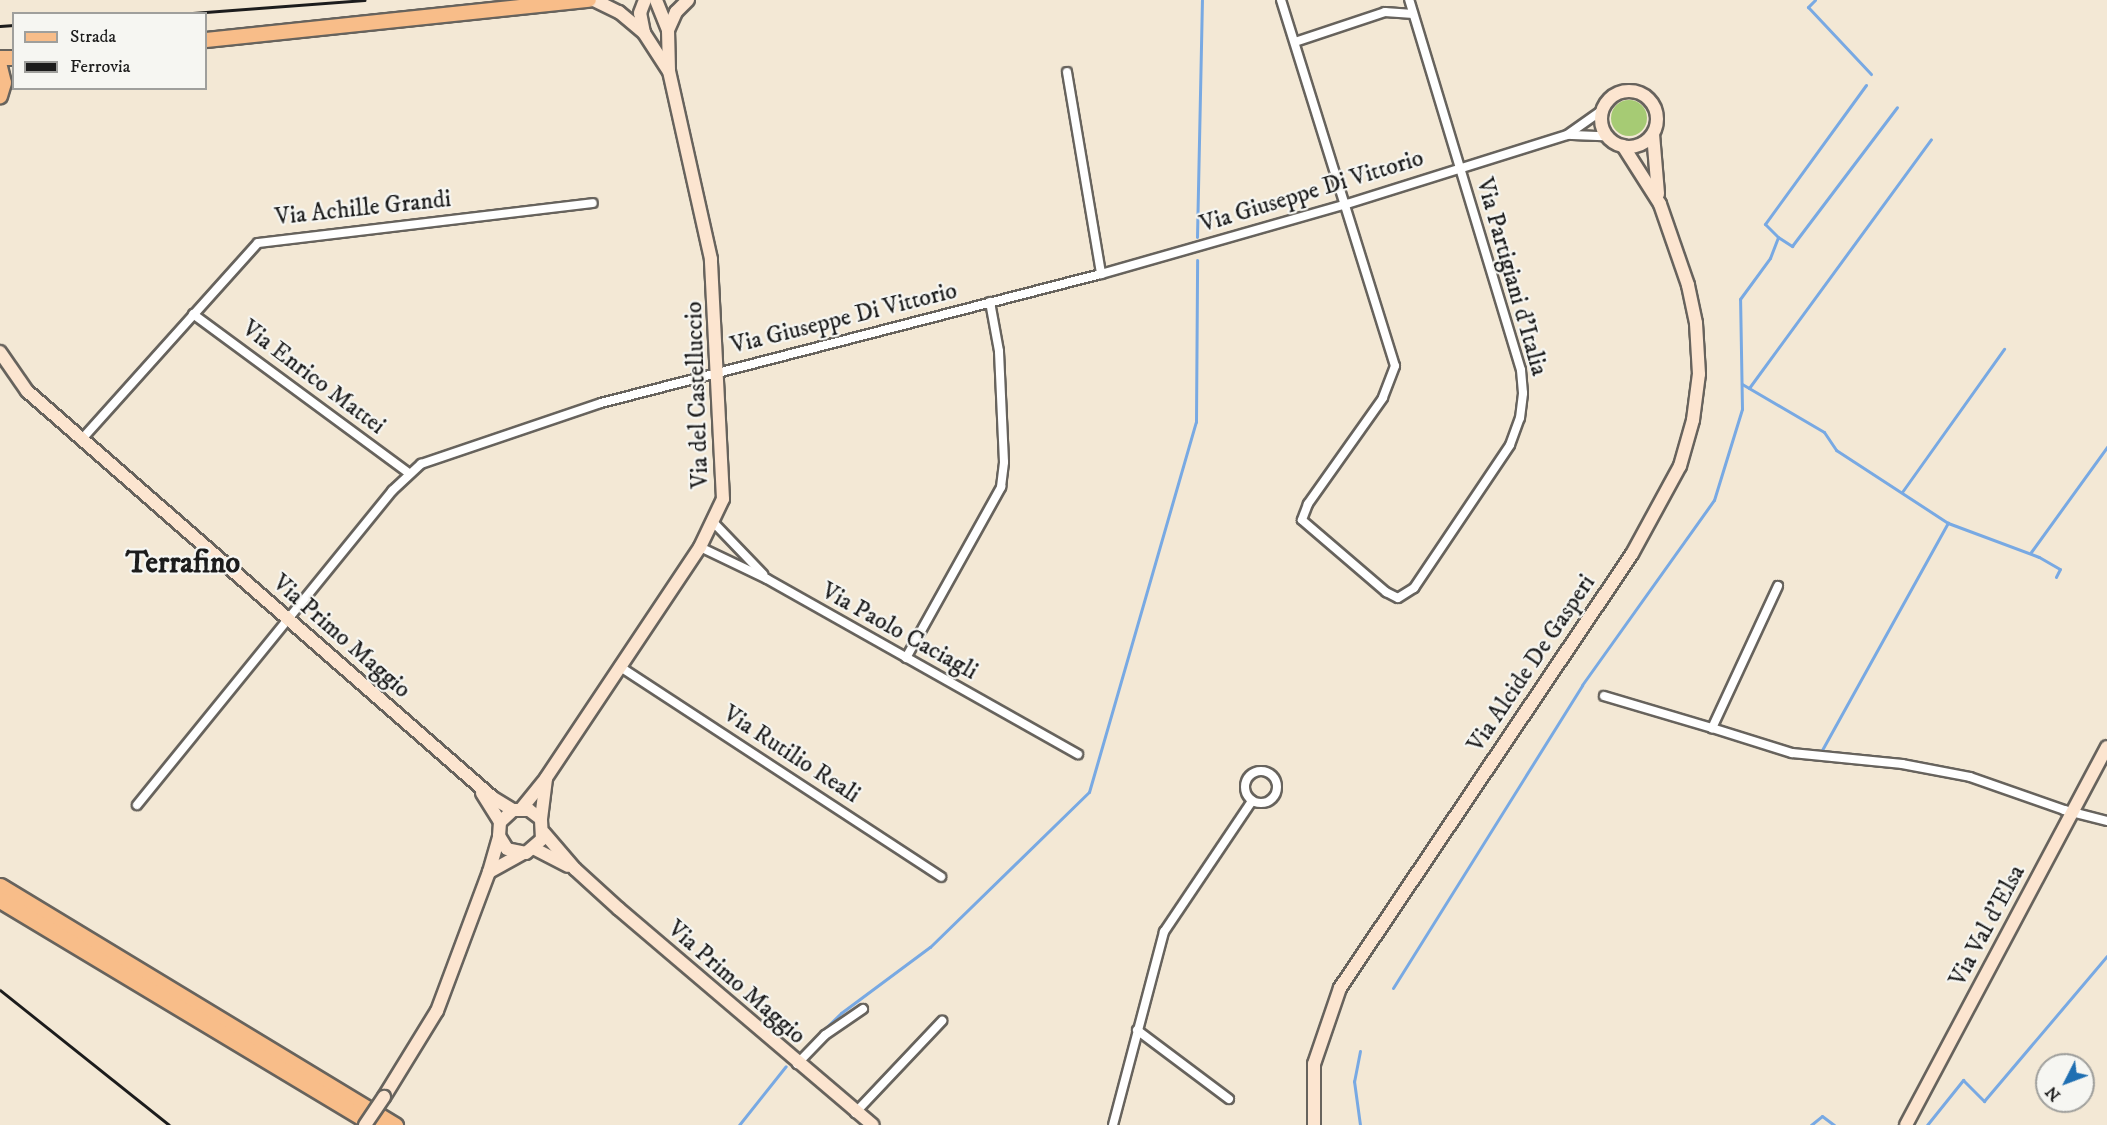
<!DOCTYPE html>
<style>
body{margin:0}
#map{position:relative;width:2107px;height:1125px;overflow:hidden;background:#f3e8d5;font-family:"IM FELL DW Pica",serif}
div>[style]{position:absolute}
.green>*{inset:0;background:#a6cb74}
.round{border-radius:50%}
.stream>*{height:3px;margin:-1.5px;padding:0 1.5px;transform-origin:1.5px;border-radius:1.5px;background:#78a9e3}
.roads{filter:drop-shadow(2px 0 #67635d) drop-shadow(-2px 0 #67635d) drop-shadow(0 2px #67635d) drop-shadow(0 -2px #67635d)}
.street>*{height:8px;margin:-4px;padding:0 4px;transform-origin:4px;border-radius:4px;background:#fff}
.street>.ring{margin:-4px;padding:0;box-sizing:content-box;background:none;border:8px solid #fff;border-radius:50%}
.secondary>*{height:12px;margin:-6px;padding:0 6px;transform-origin:6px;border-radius:6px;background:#fce5d0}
.secondary>.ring{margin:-6px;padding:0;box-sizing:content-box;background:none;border:12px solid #fce5d0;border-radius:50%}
.primary>*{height:14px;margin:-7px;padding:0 7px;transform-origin:7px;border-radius:7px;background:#f8bd89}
.highway>*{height:15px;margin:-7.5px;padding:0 7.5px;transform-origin:7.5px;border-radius:7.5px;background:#f8bd89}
.rail>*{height:3px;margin:-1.5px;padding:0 1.5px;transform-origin:1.5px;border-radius:1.5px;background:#1c1c1c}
.bridges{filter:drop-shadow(2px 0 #67635d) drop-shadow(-2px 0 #67635d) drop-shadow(0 2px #67635d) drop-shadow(0 -2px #67635d)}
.secondary-bridge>*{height:12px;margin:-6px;padding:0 6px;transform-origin:6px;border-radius:6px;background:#fce5d0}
span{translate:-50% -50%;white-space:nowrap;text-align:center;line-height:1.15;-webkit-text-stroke:4.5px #f6f6f2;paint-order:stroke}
.street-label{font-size:24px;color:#1c1c1c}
.district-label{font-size:30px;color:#1c1c1c;font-weight:700}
.legend{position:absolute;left:12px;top:12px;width:195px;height:78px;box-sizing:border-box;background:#f6f6f2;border:2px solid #9f9f9c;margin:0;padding:8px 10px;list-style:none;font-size:18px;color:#1c1c1c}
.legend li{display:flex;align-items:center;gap:12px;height:30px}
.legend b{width:30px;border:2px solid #9f9f9c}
.north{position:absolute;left:2035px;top:1053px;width:60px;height:60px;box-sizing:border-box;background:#f6f6f2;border:2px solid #9f9f9c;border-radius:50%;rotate:228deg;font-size:16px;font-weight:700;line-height:24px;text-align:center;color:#1c1c1c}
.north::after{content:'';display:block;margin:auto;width:21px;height:27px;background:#1f6fb2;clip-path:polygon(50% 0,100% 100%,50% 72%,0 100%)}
</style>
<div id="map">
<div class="green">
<i class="round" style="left:1611px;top:100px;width:36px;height:36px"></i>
</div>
<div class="stream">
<i style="left:1815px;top:0;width:10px;rotate:135deg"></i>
<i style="left:1808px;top:7px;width:92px;rotate:46.8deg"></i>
<i style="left:1866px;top:85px;width:172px;rotate:126deg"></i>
<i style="left:1765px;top:224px;width:18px;rotate:45deg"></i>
<i style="left:1778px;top:237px;width:17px;rotate:33deg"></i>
<i style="left:1792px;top:246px;width:174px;rotate:-52.9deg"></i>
<i style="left:1197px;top:237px;width:237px;rotate:-88.8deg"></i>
<i style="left:1742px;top:384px;width:95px;rotate:30.3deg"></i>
<i style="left:1824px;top:432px;width:22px;rotate:56deg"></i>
<i style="left:1836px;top:450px;width:134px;rotate:33.1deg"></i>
<i style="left:1948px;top:523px;width:97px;rotate:20.5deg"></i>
<i style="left:2039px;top:557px;width:24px;rotate:30deg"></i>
<i style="left:2060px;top:569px;width:9px;rotate:117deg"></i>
<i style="left:1749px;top:388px;width:308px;rotate:-53.8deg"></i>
<i style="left:1902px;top:492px;width:176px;rotate:-54.5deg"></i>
<i style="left:2031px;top:552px;width:130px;rotate:-54.1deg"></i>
<i style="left:1822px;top:750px;width:260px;rotate:-61deg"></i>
<i style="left:1393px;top:988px;width:357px;rotate:-58deg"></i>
<i style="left:1582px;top:685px;width:227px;rotate:-54.5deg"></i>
<i style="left:1714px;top:500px;width:95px;rotate:-72.9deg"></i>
<i style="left:1742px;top:409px;width:110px;rotate:-91deg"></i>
<i style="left:1740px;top:299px;width:51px;rotate:-53.8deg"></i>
<i style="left:1770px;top:258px;width:22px;rotate:-69deg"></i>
<i style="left:1360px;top:1051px;width:31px;rotate:101deg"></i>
<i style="left:1354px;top:1081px;width:44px;rotate:82.2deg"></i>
<i style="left:799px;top:1054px;width:59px;rotate:-44.3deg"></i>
<i style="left:841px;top:1013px;width:111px;rotate:-36.6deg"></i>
<i style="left:930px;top:947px;width:222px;rotate:-44.3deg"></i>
<i style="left:1089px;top:792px;width:385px;rotate:-73.9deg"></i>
<i style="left:1196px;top:422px;width:162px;rotate:-89.6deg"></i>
<i style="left:739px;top:1125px;width:75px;rotate:-51.5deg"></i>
<i style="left:1811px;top:1125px;width:14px;rotate:-39deg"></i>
<i style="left:1822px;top:1116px;width:15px;rotate:37deg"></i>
<i style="left:1927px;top:1125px;width:58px;rotate:-51.3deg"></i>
<i style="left:1963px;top:1080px;width:30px;rotate:45deg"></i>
<i style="left:1984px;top:1101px;width:190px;rotate:-49.7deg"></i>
</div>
<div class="roads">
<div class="street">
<i style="left:1281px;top:0;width:383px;rotate:72.7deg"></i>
<i style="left:1395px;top:366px;width:34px;rotate:111deg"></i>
<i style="left:1383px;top:398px;width:130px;rotate:125.3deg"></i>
<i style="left:1308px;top:504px;width:17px;rotate:111deg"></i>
<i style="left:1302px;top:520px;width:111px;rotate:40.6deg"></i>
<i style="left:1386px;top:592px;width:13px;rotate:27deg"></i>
<i style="left:1398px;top:598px;width:19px;rotate:-32deg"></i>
<i style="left:1414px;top:588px;width:172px;rotate:-56.1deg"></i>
<i style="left:1510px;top:445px;width:29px;rotate:-70deg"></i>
<i style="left:1520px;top:418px;width:25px;rotate:-83deg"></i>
<i style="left:1523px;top:393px;width:23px;rotate:-95deg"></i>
<i style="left:1521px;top:370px;width:387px;rotate:-106.8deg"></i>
<i style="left:1295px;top:42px;width:95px;rotate:-18.4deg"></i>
<i style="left:1385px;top:12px;width:28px;rotate:4deg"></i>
<i style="left:1067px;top:72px;width:205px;rotate:80.4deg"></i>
<i style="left:1570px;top:135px;width:36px;rotate:2deg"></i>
<i style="left:193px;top:314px;width:268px;rotate:36.4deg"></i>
<i style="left:82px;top:439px;width:263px;rotate:-48.1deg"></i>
<i style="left:258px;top:243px;width:337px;rotate:-6.8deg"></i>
<i style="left:714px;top:523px;width:71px;rotate:46.1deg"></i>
<i style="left:700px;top:547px;width:74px;rotate:25.5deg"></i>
<i style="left:767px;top:579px;width:357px;rotate:29.4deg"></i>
<i style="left:1778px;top:586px;width:157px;rotate:114.9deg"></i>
<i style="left:1712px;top:728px;width:84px;rotate:17.4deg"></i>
<i style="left:1792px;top:753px;width:111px;rotate:5.7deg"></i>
<i style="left:1902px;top:764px;width:69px;rotate:10.8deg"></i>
<i style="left:1970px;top:777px;width:100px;rotate:19.3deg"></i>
<i style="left:2064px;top:810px;width:44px;rotate:14.3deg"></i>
<i style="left:906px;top:658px;width:196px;rotate:-60.9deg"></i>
<i style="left:1001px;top:487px;width:25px;rotate:-83deg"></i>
<i style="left:1004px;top:462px;width:111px;rotate:-92.6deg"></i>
<i style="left:999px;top:351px;width:50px;rotate:-100.4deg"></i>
<i style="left:619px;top:666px;width:385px;rotate:33.2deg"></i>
<i style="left:1604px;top:696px;width:113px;rotate:16.5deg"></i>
<i class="ring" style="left:1245px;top:771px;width:24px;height:24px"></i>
<i style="left:137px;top:805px;width:405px;rotate:-50.9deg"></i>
<i style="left:392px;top:491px;width:40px;rotate:-43deg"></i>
<i style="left:421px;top:464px;width:190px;rotate:-18.7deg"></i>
<i style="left:601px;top:403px;width:516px;rotate:-14.47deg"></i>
<i style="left:1101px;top:274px;width:256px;rotate:-15.9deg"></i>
<i style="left:1347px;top:204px;width:231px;rotate:-17.4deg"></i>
<i style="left:1567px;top:135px;width:42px;rotate:-35.2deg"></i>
<i style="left:1137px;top:1030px;width:115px;rotate:36.9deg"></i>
<i style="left:797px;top:1064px;width:40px;rotate:-46deg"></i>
<i style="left:825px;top:1035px;width:46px;rotate:-34.4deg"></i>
<i style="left:855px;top:1113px;width:127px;rotate:-46.6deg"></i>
<i style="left:1113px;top:1125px;width:200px;rotate:-75.2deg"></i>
<i style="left:1164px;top:932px;width:158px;rotate:-56.1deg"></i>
</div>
<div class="secondary">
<i style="left:594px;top:0;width:28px;rotate:26deg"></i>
<i style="left:619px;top:12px;width:33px;rotate:40deg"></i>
<i style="left:644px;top:33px;width:44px;rotate:57deg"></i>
<i style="left:668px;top:30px;width:20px;rotate:-66deg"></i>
<i style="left:676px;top:12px;width:17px;rotate:-45deg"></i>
<i style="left:644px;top:33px;width:20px;rotate:-101deg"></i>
<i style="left:640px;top:13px;width:14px;rotate:-69deg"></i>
<i class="ring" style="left:1601px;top:91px;width:44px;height:44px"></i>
<i style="left:1653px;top:134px;width:60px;rotate:85.2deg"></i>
<i style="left:0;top:352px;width:47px;rotate:55.3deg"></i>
<i style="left:27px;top:391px;width:619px;rotate:41.13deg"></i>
<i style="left:493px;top:798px;width:23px;rotate:31deg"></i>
<i style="left:482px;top:793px;width:34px;rotate:58deg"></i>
<i style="left:500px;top:822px;width:14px;rotate:94deg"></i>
<i style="left:499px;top:836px;width:15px;rotate:58deg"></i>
<i style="left:507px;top:849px;width:19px;rotate:12deg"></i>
<i style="left:526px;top:853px;width:21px;rotate:-41deg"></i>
<i style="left:542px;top:839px;width:20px;rotate:-93deg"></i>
<i style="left:541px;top:819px;width:15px;rotate:-143deg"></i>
<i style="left:529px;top:810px;width:16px;rotate:180deg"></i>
<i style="left:513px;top:810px;width:18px;rotate:137deg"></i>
<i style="left:522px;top:808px;width:38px;rotate:-51deg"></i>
<i style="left:546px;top:778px;width:278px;rotate:-56.3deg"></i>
<i style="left:700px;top:547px;width:53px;rotate:-64.4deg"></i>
<i style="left:723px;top:499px;width:240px;rotate:-92.9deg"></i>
<i style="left:711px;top:259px;width:193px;rotate:-102.6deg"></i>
<i style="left:669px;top:71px;width:41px;rotate:-91.4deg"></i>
<i style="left:668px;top:30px;width:32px;rotate:-112deg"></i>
<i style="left:541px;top:819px;width:40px;rotate:-82.9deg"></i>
<i style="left:544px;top:833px;width:48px;rotate:49.3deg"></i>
<i style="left:575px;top:869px;width:59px;rotate:42.3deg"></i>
<i style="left:619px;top:909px;width:333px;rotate:40.4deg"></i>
<i style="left:535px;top:849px;width:37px;rotate:27deg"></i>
<i style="left:489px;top:872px;width:37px;rotate:-29deg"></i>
<i style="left:384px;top:1097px;width:101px;rotate:-58.4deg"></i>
<i style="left:437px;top:1011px;width:148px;rotate:-69.5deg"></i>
<i style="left:489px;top:872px;width:37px;rotate:-74deg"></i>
<i style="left:1314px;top:1125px;width:61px;rotate:-90deg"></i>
<i style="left:1314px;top:1064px;width:80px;rotate:-71.1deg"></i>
<i style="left:1340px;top:988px;width:523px;rotate:-56.07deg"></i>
<i style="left:1632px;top:554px;width:100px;rotate:-61.4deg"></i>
<i style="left:1680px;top:466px;width:48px;rotate:-74.2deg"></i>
<i style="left:1693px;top:420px;width:46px;rotate:-82.6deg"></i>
<i style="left:1699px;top:374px;width:51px;rotate:-93.4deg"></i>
<i style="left:1696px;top:323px;width:39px;rotate:-102deg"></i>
<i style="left:1688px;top:285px;width:86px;rotate:-109.1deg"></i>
<i style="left:1660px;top:204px;width:69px;rotate:-122.5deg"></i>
<i style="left:1906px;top:1125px;width:428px;rotate:-62deg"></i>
</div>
<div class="primary">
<i style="left:206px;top:40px;width:385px;rotate:-6deg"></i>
<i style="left:0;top:58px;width:14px"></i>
<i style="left:0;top:67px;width:16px;rotate:76deg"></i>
<i style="left:4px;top:83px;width:14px;rotate:107deg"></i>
</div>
<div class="highway">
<i style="left:0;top:886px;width:462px;rotate:31.2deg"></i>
<i style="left:0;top:900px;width:436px;rotate:31deg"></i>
</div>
</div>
<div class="rail">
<i style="left:179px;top:14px;width:186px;rotate:-4.3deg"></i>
<i style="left:0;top:26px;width:14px;rotate:-4deg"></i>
<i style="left:0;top:990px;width:216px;rotate:38.6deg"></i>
</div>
<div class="bridges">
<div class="secondary-bridge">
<i style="left:365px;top:1125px;width:34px;rotate:-56deg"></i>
</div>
</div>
<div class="street-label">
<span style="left:1312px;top:192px;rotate:-17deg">Via Giuseppe Di Vittorio</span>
<span style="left:363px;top:209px;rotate:-6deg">Via Achille Grandi</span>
<span style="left:1511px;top:277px;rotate:74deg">Via Partigiani d'Italia</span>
<span style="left:844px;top:319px;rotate:-14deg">Via Giuseppe Di Vittorio</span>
<span style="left:313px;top:378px;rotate:37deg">Via Enrico Mattei</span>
<span style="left:698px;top:395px;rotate:-92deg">Via del Castelluccio</span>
<span style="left:899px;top:632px;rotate:29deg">Via Paolo Caciagli</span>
<span style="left:341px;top:637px;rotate:41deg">Via Primo Maggio</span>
<span style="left:1532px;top:664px;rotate:-56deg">Via Alcide De Gasperi</span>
<span style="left:791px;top:755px;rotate:33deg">Via Rutilio Reali</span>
<span style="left:1988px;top:926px;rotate:-62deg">Via Val d'Elsa</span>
<span style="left:736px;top:983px;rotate:41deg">Via Primo Maggio</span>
</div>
<div class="district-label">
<span style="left:183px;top:564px">Terrafino</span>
</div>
<ul class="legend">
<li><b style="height:8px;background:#f8bd89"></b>Strada</li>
<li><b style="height:8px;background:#1c1c1c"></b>Ferrovia</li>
</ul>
<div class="north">N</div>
</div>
